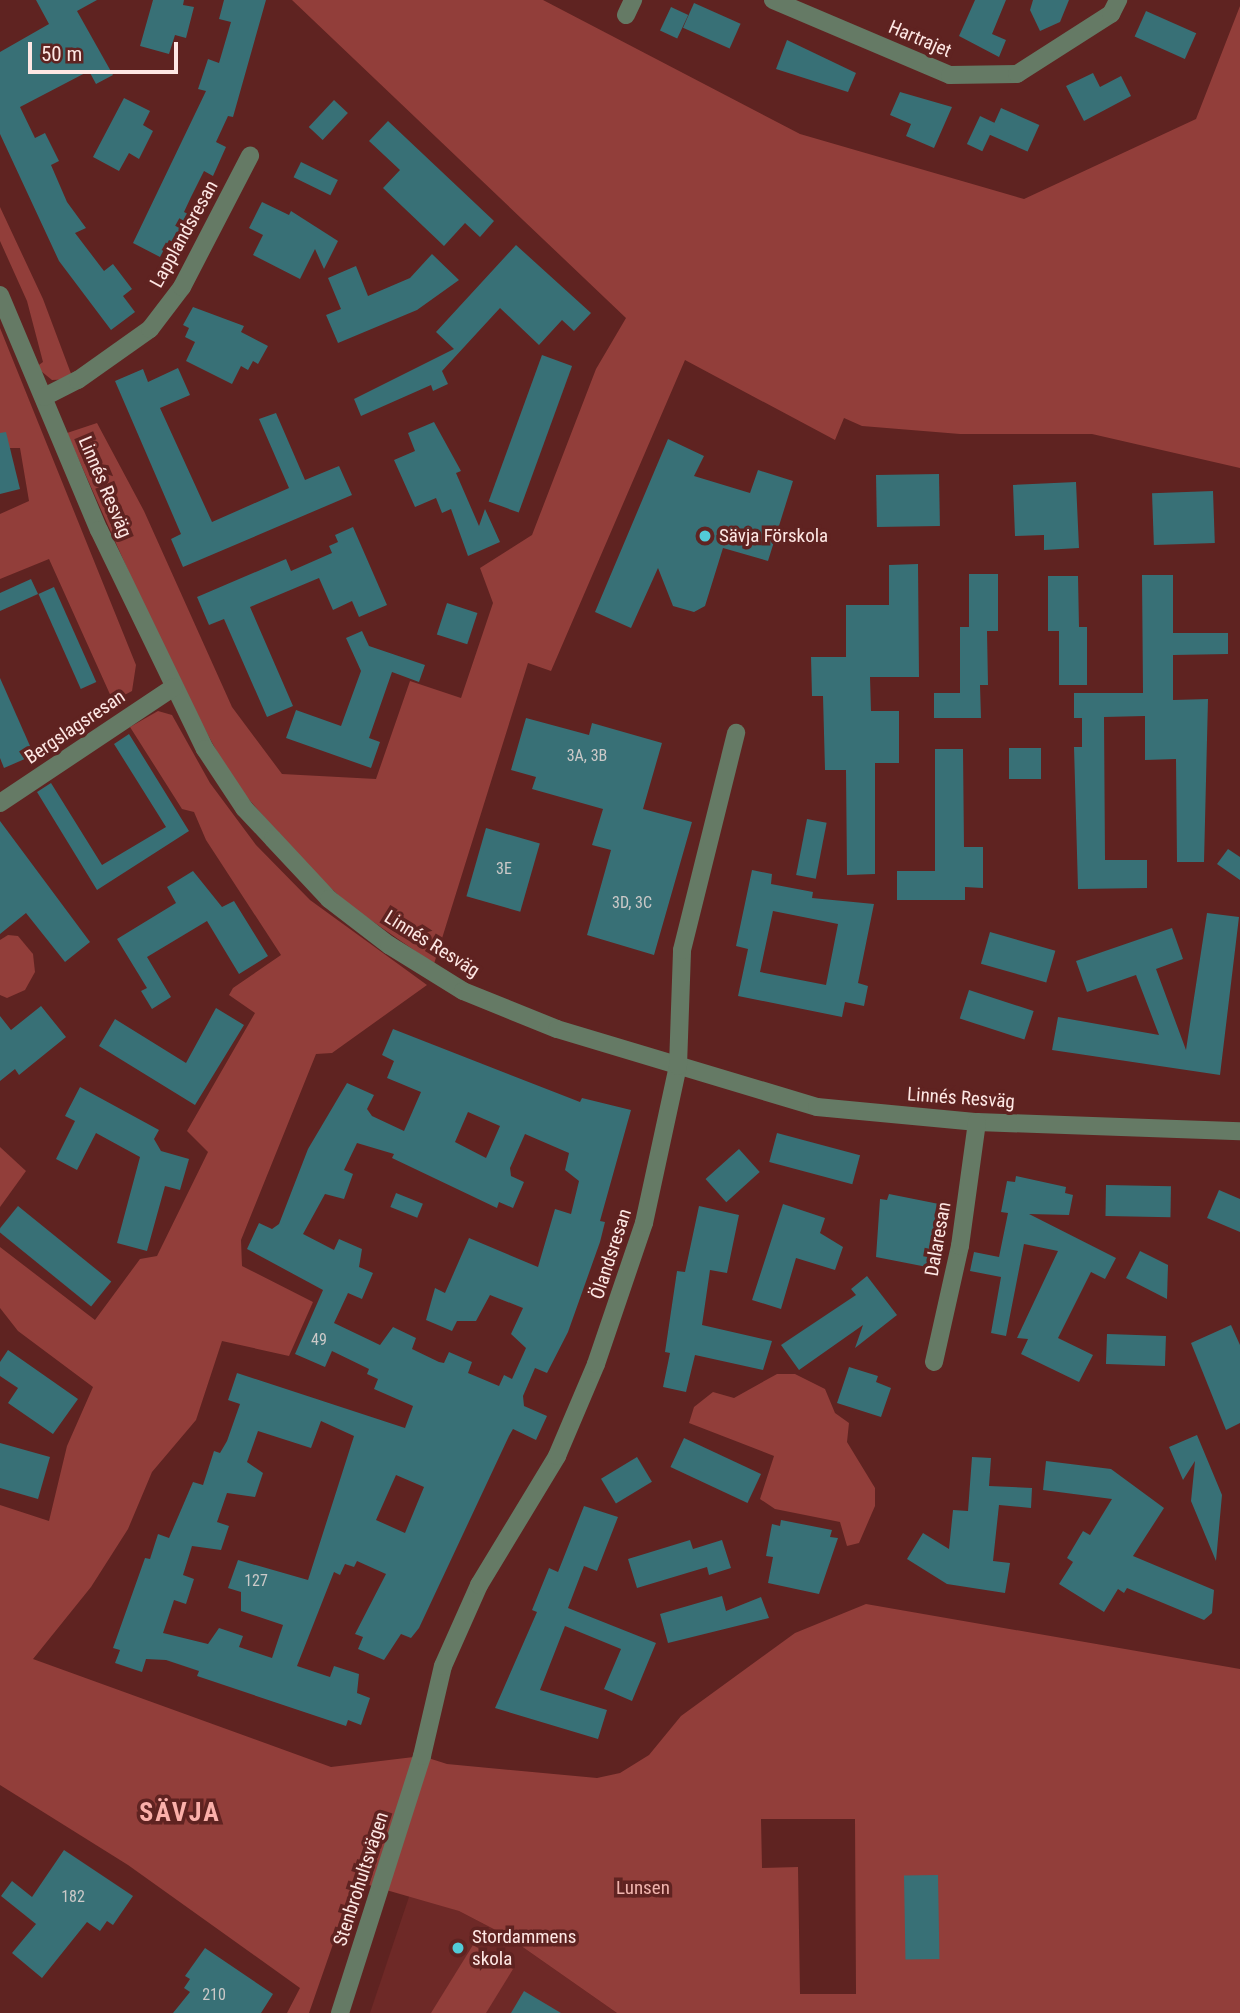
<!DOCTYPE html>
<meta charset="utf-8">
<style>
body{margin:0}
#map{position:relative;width:1240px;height:2013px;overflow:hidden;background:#5f2321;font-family:"Roboto Condensed",sans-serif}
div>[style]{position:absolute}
.built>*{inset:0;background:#6e2927}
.green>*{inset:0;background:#923e3a}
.building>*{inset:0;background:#387076;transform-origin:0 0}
.minor>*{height:18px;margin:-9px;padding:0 9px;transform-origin:9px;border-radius:9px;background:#657a65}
.dots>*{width:19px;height:19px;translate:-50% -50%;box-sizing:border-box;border:4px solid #5f2321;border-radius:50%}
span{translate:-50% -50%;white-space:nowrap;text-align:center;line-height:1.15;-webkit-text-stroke:7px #5f2321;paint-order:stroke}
.number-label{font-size:16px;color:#ccc9c8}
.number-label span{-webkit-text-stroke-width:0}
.street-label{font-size:19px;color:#fee7e4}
.poi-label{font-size:19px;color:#fee7e4}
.left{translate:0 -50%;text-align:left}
.park-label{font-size:19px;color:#f0b4ae}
.district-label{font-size:26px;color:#fbb0aa;font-weight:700;letter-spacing:2px}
.scale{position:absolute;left:28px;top:42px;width:150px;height:32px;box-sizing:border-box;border:4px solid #fee7e4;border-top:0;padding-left:9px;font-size:21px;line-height:24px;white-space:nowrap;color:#fee7e4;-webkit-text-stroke:5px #5f2321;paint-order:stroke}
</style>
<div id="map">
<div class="built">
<i style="clip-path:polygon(410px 1894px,459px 1911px,507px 1936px,617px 2013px,370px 2013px)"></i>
</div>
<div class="green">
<i style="clip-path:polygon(292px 0,543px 0,800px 134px,1024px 199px,1196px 119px,1240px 6px,1240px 468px,1092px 434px,960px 434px,862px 426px,844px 418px,835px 440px,685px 360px,551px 671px,528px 663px,434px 964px,349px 905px,305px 864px,232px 780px,167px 658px,67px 433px,97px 423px,144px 511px,232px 707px,282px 774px,376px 779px,410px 681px,461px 698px,493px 603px,480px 568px,532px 535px,596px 369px,626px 318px)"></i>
<i style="clip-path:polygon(0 207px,43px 299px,73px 379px,52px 380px,36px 367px,43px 362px,27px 301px,0 241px)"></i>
<i style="clip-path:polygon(0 328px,136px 665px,132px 691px,113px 701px,49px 559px,0 579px,0 514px,29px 501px,20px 448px,3px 448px,0 433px)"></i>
<i style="clip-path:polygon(evenodd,158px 711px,172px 715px,210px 783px,256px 845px,310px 900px,427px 985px,332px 1053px,316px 1054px,241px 1240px,242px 1266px,313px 1302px,289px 1356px,222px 1341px,196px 1420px,152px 1472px,128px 1529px,91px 1587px,33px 1659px,331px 1767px,422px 1756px,447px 1764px,597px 1778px,620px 1773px,649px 1755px,681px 1716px,795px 1633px,866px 1604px,1240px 1669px,1240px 2013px,617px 2013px,507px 1936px,459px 1911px,355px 1881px,309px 2013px,287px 2013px,300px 1988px,128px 1865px,0 1785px,0 1505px,49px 1521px,67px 1446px,93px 1387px,18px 1331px,0 1308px,0 1247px,95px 1320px,140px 1259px,157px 1256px,208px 1152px,187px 1131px,255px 1013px,229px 995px,233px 988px,281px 955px,206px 840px,194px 812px,182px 809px,130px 727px,158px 711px,761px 1819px,855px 1819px,856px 1994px,800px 1994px,798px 1867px,762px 1868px,761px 1819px)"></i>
<i style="clip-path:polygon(8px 935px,18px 936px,33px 954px,35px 972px,25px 990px,7px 998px,0 995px,0 940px)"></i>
<i style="clip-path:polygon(0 1147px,26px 1171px,0 1207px)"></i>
<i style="clip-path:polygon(777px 1374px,795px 1374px,825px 1389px,835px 1413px,849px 1423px,847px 1442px,875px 1488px,875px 1506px,859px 1543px,847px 1546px,840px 1522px,775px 1509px,760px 1499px,774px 1456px,689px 1423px,694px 1407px,713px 1392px,734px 1398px)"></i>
<i style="clip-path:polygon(473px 1945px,513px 1969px,486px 2013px,431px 2013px)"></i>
</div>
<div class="building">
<i style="clip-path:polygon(36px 0,97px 0,77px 11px,113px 75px,96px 84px,89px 71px,20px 107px,35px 138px,45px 133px,59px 161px,51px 165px,67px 202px,86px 228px,75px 233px,104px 271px,113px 264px,132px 289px,123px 296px,135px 312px,111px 330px,59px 261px,0 134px,0 52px,49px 24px)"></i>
<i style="clip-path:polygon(153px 0,184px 0,183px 5px,194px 7px,186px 38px,175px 35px,169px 54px,140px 46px)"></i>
<i style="clip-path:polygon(224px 0,266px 0,233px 117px,228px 116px,216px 142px,226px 147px,213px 176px,204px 171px,191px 197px,184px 212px,194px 217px,179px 245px,169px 240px,160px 257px,133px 243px,206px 91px,198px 89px,208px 59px,219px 63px,231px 22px,219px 19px)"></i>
<i style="clip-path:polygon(975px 0,1006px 0,992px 34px,1006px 40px,999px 57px,959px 36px)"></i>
<i style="clip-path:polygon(1033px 0,1069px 0,1060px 22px,1040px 31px,1030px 10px)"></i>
<i style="left:694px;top:3px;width:51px;height:27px;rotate:24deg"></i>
<i style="left:671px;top:7px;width:19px;height:26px;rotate:25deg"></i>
<i style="left:1146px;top:11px;width:55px;height:28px;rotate:24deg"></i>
<i style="clip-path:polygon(787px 40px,856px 73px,848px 92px,776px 69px)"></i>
<i style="clip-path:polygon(1093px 73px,1100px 87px,1121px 76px,1131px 96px,1084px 121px,1066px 86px)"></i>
<i style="clip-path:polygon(900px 92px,952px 107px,934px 148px,906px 136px,911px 124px,890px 115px)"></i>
<i style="clip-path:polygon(124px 98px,150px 111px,143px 125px,153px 131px,139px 159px,129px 153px,119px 171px,93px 157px)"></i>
<i style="left:334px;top:100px;width:19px;height:37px;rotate:43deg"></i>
<i style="left:1001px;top:108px;width:42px;height:29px;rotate:24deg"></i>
<i style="left:980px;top:116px;width:17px;height:31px;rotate:25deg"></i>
<i style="clip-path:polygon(388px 121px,494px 221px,480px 237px,465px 223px,444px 246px,383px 188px,400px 170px,369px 141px)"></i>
<i style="left:301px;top:162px;width:41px;height:17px;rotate:26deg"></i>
<i style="clip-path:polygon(262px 202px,289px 215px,291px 211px,338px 241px,324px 269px,315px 249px,300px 279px,253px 255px,263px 235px,249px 228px)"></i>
<i style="clip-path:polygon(516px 245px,591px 313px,574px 331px,562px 320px,539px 345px,500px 308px,442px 371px,448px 384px,433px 391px,431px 385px,361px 416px,354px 399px,454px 349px,436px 332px)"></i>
<i style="clip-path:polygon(432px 254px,459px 280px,417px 310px,338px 343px,326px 315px,341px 309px,328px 278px,356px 266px,368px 296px,410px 278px)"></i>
<i style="clip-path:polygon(193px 307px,244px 326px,241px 332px,268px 346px,258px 364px,253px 361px,248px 370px,241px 366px,232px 384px,186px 361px,195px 342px,185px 337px,189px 328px,183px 325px)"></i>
<i style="left:542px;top:355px;width:32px;height:156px;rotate:20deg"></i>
<i style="clip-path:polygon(178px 368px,190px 395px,160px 408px,212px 522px,289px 488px,259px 419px,276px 413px,305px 480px,339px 466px,352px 495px,183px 567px,171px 539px,181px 534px,115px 381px,143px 369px,148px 382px)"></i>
<i style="clip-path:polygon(434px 422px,461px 471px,456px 473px,479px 526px,485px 509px,500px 542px,468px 556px,451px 509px,442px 513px,436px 498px,415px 507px,394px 460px,415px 451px,408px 433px)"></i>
<i style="clip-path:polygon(6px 432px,20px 489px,0 494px,0 433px)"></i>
<i style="clip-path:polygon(668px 439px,704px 456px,694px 476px,750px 493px,758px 470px,793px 481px,768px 561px,723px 548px,705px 606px,694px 612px,673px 606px,658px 568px,631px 628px,595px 612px)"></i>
<i style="left:939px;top:474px;width:52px;height:63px;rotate:89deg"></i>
<i style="clip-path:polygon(1076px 482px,1079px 548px,1044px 550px,1044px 535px,1015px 536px,1013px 485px)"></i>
<i style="left:1213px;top:491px;width:52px;height:61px;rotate:88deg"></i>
<i style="clip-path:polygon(353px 527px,387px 605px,359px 617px,352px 601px,333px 610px,319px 578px,250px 607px,293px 706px,267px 717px,224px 619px,209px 625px,197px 597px,286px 559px,291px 571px,332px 553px,329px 546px,338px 542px,335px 535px)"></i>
<i style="clip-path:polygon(918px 564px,919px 677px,870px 677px,871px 711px,899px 711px,899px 763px,875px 763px,875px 874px,847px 875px,846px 770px,825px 770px,823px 696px,812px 696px,811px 657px,846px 657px,846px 605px,889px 605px,889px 565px)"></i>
<i style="clip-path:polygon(969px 574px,998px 574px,998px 631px,987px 631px,988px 685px,980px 685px,981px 718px,934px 718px,934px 693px,960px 693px,960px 627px,969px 627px)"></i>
<i style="clip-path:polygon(1142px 575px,1173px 575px,1173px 633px,1228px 633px,1228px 654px,1173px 655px,1173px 700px,1208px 699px,1204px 862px,1177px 862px,1176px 759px,1145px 760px,1145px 716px,1104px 717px,1105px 860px,1147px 860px,1147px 888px,1078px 889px,1074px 747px,1082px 747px,1082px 718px,1074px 718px,1074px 693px,1143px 693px)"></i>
<i style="clip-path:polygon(1048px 576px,1078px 576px,1079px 627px,1087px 627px,1087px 685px,1059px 685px,1059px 631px,1048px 631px)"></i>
<i style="clip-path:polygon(31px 579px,38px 594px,0 611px,0 593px)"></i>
<i style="left:54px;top:587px;width:104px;height:17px;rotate:66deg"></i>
<i style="left:447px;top:603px;width:32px;height:33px;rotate:18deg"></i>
<i style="clip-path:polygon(362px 631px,369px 646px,425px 665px,419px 682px,392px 672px,369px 738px,380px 742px,371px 768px,286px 738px,296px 710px,341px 726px,361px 671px,346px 638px)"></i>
<i style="clip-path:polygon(0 678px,34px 755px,4px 768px,0 758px)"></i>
<i style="clip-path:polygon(526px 718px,589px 735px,592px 723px,662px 743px,643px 809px,692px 822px,654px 955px,587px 935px,611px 850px,592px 845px,603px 809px,532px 789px,536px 777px,511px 770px)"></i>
<i style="clip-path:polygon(129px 734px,189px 831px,97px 890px,37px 792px,51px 783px,102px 865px,166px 827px,114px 744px)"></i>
<i style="left:1009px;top:748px;width:32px;height:31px"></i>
<i style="clip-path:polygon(935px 749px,963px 749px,964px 847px,983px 847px,983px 888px,965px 887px,965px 900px,897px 900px,897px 871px,935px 871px)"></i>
<i style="left:807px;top:819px;width:20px;height:57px;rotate:11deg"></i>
<i style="clip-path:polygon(0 821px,90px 942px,65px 962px,26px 913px,0 934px)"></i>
<i style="left:486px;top:828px;width:56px;height:71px;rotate:16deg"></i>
<i style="clip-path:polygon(1228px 849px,1240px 857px,1240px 880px,1217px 864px)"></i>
<i style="clip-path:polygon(evenodd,752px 870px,772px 874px,771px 884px,813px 892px,812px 898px,874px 904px,858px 983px,868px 986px,864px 1006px,845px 1002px,842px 1017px,738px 996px,748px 949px,736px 946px,752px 870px,773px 911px,838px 924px,826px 985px,760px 972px,773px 911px)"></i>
<i style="clip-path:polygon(193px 871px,222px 907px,234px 901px,268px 956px,239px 974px,207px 921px,147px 957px,171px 997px,152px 1009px,141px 991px,147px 988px,117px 939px,176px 903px,167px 887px)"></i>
<i style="clip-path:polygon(1207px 913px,1239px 917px,1220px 1075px,1052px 1050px,1058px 1017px,1159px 1035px,1136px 975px,1087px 992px,1076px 961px,1172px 928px,1183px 959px,1156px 969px,1186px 1050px)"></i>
<i style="left:990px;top:932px;width:68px;height:33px;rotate:16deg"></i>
<i style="left:969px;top:990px;width:68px;height:30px;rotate:18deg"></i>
<i style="clip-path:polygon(41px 1006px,66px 1037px,19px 1075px,15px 1069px,0 1081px,0 1016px,11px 1030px)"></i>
<i style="clip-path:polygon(216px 1008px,244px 1025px,195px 1105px,99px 1046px,115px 1019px,186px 1063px)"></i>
<i style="clip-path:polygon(evenodd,393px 1029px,580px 1102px,582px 1098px,631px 1110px,600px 1221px,605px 1222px,600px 1242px,568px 1332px,547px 1373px,535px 1368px,523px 1396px,524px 1406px,547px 1416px,536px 1440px,513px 1429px,509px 1436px,419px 1628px,411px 1638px,401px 1634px,384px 1660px,358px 1649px,363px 1637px,355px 1634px,386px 1574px,357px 1561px,354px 1567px,345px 1564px,340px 1575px,334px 1572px,297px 1666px,330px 1677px,334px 1666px,359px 1674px,357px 1693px,370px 1698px,361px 1725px,348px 1720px,346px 1726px,197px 1676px,199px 1671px,166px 1660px,146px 1659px,142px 1672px,115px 1663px,120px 1650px,113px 1648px,145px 1558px,150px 1559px,158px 1534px,169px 1538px,193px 1482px,203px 1485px,214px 1451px,220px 1453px,227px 1441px,240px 1404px,228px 1400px,237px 1373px,405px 1428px,413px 1406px,374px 1389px,378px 1379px,367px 1374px,369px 1369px,332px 1351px,325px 1367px,295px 1354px,323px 1290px,247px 1249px,259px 1223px,272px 1229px,279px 1224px,308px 1149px,347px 1083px,374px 1095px,367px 1109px,372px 1116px,404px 1131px,421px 1092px,387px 1078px,394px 1061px,382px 1055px,393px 1029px,468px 1112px,500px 1126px,486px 1158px,455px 1142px,468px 1112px,393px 1029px,525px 1134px,569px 1153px,565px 1170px,579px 1181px,571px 1214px,555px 1209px,538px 1267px,469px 1238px,445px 1293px,435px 1288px,426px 1320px,452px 1331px,457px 1321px,476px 1321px,490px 1295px,523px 1308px,511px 1334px,526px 1348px,512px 1379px,504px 1375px,499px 1386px,468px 1373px,472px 1362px,449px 1352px,444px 1363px,439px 1362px,412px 1349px,416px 1338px,393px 1327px,380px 1345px,334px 1323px,348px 1293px,362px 1299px,373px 1273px,359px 1267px,362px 1249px,339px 1239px,334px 1250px,303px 1234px,325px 1194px,344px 1199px,353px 1174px,344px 1170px,357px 1143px,394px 1154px,392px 1158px,497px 1208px,499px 1202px,513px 1208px,524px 1182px,511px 1176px,510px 1168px,525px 1134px,393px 1029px,321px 1421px,354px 1436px,308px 1580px,238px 1560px,228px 1588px,241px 1592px,241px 1611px,283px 1625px,272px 1658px,239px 1647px,243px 1636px,219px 1628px,208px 1644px,163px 1633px,174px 1600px,186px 1604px,194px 1579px,183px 1575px,192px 1546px,221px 1550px,229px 1526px,217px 1522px,227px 1493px,255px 1497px,263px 1473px,247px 1462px,258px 1431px,311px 1448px,321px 1421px,393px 1029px,396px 1475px,424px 1487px,405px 1533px,376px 1520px,396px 1475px)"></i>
<i style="clip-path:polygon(80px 1087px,159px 1130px,154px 1139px,161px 1151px,189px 1159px,180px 1190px,165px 1186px,147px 1251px,117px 1243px,140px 1157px,96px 1133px,77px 1170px,56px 1159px,75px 1121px,65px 1116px)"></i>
<i style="left:777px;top:1133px;width:86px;height:30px;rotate:15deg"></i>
<i style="left:739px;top:1149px;width:31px;height:45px;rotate:48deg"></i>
<i style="clip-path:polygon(1016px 1176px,1066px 1187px,1065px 1193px,1073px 1195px,1069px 1215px,1029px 1214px,1116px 1258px,1105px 1279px,1091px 1272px,1058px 1338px,1093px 1355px,1079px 1382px,1021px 1354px,1028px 1339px,1017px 1338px,1058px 1251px,1024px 1244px,1006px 1336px,991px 1333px,1001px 1277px,970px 1271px,974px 1252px,999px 1257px,1008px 1213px,1001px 1212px,1007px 1181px,1015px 1182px)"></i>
<i style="left:1106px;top:1185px;width:65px;height:31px;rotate:1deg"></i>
<i style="clip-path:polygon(1219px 1190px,1240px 1199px,1240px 1232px,1207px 1218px)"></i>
<i style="left:396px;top:1193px;width:29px;height:15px;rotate:22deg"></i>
<i style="clip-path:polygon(889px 1194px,939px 1204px,938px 1211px,946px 1212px,927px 1267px,876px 1257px,880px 1199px,887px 1200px)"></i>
<i style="clip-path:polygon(783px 1204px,825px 1218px,820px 1233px,843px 1247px,835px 1270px,796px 1258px,781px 1309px,752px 1300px)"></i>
<i style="left:18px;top:1206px;width:120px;height:32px;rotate:39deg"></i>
<i style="clip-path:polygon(699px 1206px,739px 1215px,727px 1273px,710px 1270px,702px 1325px,772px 1341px,763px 1370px,695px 1355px,686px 1392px,663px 1387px,670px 1353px,665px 1352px,677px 1271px,685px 1272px)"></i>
<i style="clip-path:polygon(1140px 1251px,1168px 1265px,1167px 1299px,1126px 1278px)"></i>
<i style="clip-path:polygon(867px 1276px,897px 1315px,855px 1348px,863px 1325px,799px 1370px,781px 1345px,856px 1295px,851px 1289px)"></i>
<i style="clip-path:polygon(1231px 1325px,1240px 1345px,1240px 1423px,1226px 1430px,1191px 1343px)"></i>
<i style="left:1107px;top:1334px;width:59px;height:30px;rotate:2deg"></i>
<i style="clip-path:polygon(8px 1350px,78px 1399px,53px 1434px,8px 1403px,18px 1388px,0 1376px,0 1362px)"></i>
<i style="clip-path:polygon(849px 1367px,878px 1376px,876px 1382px,891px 1388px,881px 1417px,837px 1403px)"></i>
<i style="clip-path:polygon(1197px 1435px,1222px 1495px,1216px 1561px,1191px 1501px,1195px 1461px,1183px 1480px,1169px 1447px)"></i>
<i style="left:684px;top:1438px;width:85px;height:32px;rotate:25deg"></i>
<i style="clip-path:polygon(0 1443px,50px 1457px,38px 1499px,0 1488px)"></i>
<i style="left:637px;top:1457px;width:29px;height:42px;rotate:59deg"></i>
<i style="clip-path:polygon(972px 1457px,991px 1458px,989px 1486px,1032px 1488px,1031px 1508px,999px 1505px,993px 1561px,1010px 1563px,1005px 1593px,947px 1584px,907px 1559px,923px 1533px,949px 1549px,953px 1510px,968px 1511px)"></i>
<i style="clip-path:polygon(1046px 1461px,1111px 1469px,1164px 1508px,1133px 1556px,1214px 1590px,1212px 1613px,1204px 1620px,1127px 1588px,1124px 1593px,1118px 1589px,1104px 1612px,1059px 1584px,1073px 1562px,1067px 1558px,1083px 1531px,1090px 1535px,1112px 1499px,1043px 1490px)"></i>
<i style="clip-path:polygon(584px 1506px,618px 1517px,597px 1571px,584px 1566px,568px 1608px,656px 1643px,632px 1701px,604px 1689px,621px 1649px,565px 1626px,540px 1690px,607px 1710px,598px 1739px,495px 1708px,537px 1612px,532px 1610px,549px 1568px,558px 1572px)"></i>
<i style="clip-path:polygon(781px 1520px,832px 1530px,830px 1537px,838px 1538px,819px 1594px,768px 1583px,773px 1557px,766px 1556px,772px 1524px,780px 1526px)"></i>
<i style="clip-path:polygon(690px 1540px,693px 1549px,722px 1540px,731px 1568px,709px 1575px,707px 1567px,637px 1588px,628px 1559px)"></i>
<i style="clip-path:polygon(722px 1596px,726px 1611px,761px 1597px,769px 1618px,668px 1643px,660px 1614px)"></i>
<i style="clip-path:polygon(64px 1850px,133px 1896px,113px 1925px,107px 1921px,100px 1931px,87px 1922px,42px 1978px,12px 1953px,36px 1924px,1px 1896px,12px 1881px,32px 1897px)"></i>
<i style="left:938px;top:1875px;width:84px;height:34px;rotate:89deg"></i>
<i style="clip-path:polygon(205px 1948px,273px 1994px,261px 2013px,173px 2013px,190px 1992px,184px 1988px,190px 1979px,185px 1976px)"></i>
<i style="clip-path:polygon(524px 1991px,561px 2013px,511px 2013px)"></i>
</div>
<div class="minor">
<i style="left:773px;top:0;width:192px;rotate:23deg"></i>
<i style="left:950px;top:75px;width:67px;rotate:-0.9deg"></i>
<i style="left:1017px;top:74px;width:112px;rotate:-32.6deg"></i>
<i style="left:1111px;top:14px;width:16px;rotate:-63deg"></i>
<i style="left:626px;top:15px;width:17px;rotate:-65deg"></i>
<i style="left:0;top:295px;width:255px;rotate:67.2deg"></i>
<i style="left:99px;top:530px;width:243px;rotate:64.2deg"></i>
<i style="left:205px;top:749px;width:71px;rotate:56.5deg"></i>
<i style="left:244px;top:808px;width:42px;rotate:46.9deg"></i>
<i style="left:273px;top:839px;width:82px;rotate:47deg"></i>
<i style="left:329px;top:899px;width:76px;rotate:37.5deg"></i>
<i style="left:389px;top:945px;width:87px;rotate:31.9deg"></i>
<i style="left:463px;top:991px;width:101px;rotate:22deg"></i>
<i style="left:557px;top:1029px;width:271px;rotate:16.7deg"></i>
<i style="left:817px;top:1107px;width:161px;rotate:5.4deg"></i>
<i style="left:977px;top:1122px;width:263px;rotate:2deg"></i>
<i style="left:44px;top:397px;width:38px;rotate:-27deg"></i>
<i style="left:78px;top:380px;width:88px;rotate:-35.3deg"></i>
<i style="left:150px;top:329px;width:53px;rotate:-52.7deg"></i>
<i style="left:182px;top:287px;width:148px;rotate:-62.6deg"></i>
<i style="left:0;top:803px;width:209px;rotate:-33.7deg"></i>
<i style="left:934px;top:1362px;width:119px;rotate:-77.4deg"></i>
<i style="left:960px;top:1246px;width:125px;rotate:-82.2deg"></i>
<i style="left:340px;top:2013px;width:270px;rotate:-72.3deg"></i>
<i style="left:422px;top:1756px;width:92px;rotate:-76.9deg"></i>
<i style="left:443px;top:1666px;width:89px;rotate:-66deg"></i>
<i style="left:479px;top:1585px;width:151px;rotate:-58.8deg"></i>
<i style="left:557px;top:1456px;width:100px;rotate:-67deg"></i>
<i style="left:596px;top:1364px;width:149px;rotate:-71.2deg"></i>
<i style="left:644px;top:1223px;width:161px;rotate:-77.8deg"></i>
<i style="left:678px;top:1066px;width:116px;rotate:-88deg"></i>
<i style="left:682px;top:950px;width:224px;rotate:-76deg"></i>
</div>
<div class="dots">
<i style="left:705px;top:536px;background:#52cbd8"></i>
<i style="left:458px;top:1948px;background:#52cbd8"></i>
</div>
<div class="number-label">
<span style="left:587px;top:756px">3A, 3B</span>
<span style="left:504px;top:869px">3E</span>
<span style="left:632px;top:903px">3D, 3C</span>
<span style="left:319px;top:1340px">49</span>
<span style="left:256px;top:1581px">127</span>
<span style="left:73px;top:1897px">182</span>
<span style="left:214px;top:1995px">210</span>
</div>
<div class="street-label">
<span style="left:920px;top:39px;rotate:23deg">Hartrajet</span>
<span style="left:184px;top:234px;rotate:-61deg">Lapplandsresan</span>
<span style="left:105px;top:487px;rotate:67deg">Linnés Resväg</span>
<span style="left:75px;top:727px;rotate:-34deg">Bergslagsresan</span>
<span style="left:432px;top:944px;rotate:32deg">Linnés Resväg</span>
<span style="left:961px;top:1098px;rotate:4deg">Linnés Resväg</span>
<span style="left:938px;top:1239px;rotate:-80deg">Dalaresan</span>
<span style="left:611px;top:1254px;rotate:-72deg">Ölandsresan</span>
<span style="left:361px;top:1879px;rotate:-72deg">Stenbrohultsvägen</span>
</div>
<div class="poi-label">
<span class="left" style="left:719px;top:536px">Sävja Förskola</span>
<span class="left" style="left:472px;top:1948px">Stordammens<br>skola</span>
</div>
<div class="park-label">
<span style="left:643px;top:1888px">Lunsen</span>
</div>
<div class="district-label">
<span style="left:180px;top:1813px">SÄVJA</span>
</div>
<div class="scale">50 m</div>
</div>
